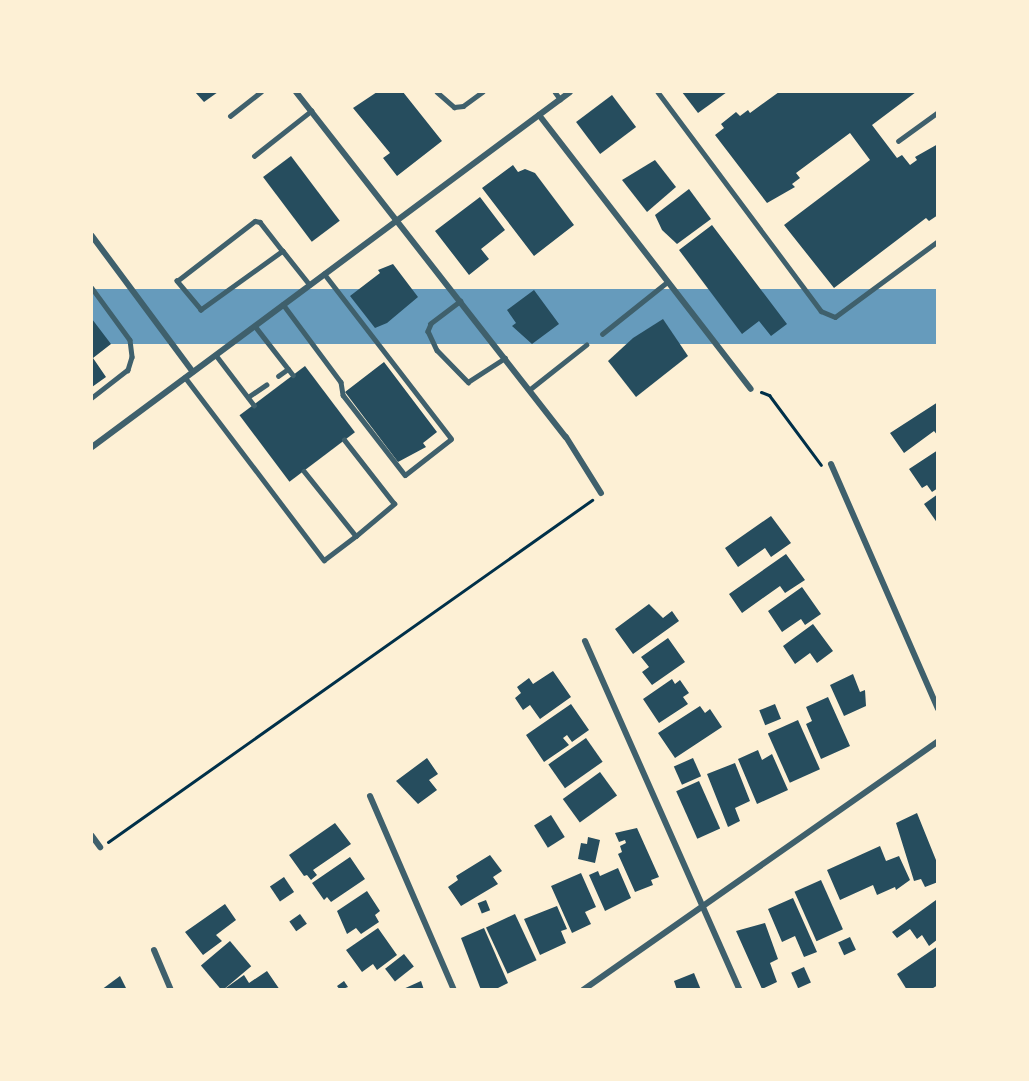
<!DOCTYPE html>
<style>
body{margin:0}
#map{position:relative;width:1029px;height:1081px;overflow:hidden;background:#fdf0d5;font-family:Barlow,sans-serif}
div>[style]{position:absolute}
.water>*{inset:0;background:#669bbc;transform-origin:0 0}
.building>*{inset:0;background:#264d5e;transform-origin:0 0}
.path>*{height:3px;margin:-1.5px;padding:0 1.5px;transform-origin:1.5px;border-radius:1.5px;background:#003049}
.service>*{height:4.5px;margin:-2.25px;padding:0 2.25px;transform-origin:2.25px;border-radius:2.25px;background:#3f606c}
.minor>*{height:6px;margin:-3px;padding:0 3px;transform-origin:3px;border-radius:3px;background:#3f606c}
span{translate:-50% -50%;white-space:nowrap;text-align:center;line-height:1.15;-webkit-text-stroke:6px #fdf0d5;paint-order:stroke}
.frame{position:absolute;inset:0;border:93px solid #fdf0d5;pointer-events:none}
</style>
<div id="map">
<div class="water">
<i style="left:937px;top:289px;width:55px;height:1043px;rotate:90deg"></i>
</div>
<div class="building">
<i style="clip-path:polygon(195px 92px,218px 92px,204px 102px)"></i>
<i style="clip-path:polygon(377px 92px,403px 92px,442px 141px,397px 176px,383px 158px,390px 153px,353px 108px)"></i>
<i style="clip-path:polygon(682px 92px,727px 92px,698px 113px)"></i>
<i style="clip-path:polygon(779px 92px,916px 92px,872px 125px,897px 158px,902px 155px,910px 165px,917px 160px,915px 157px,938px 144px,938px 215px,929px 221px,926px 218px,834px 288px,784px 225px,870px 160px,850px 133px,796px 173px,800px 178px,792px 184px,795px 187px,767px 203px,715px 135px,724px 128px,721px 124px,736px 112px,740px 116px,748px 110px,750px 113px)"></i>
<i style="left:612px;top:95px;width:40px;height:45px;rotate:53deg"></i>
<i style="left:291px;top:156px;width:81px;height:35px;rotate:53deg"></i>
<i style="clip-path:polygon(655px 160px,676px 187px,647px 212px,622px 180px)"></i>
<i style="clip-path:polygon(513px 165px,518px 172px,525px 169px,535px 173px,574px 225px,534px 256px,482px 188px)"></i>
<i style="clip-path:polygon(689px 189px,711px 219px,677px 244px,662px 230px,655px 215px)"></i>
<i style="clip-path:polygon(480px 197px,505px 230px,481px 249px,489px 259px,469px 275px,435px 231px)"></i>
<i style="clip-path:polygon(712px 225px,787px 324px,771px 336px,759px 321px,742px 334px,679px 250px)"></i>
<i style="clip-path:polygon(393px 264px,418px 297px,387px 323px,375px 328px,350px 296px,380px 273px,378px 270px)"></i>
<i style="clip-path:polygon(534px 290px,559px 324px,532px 344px,512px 326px,516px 323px,507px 310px)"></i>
<i style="clip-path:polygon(92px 319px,111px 344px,93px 358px,106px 377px,92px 387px)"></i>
<i style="clip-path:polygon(663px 319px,688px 356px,636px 397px,608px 361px,633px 338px)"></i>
<i style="clip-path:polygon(384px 362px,437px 432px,423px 443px,426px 447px,398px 462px,345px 392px)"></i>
<i style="left:305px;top:366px;width:83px;height:82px;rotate:53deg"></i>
<i style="clip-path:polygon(938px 402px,938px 436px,934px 431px,904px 453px,890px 433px)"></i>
<i style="clip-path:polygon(938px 450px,938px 488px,932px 492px,927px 485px,922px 488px,909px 469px)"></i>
<i style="clip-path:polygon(938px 494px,938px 524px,924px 504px)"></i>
<i style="clip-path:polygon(771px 516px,791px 543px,771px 557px,765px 548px,738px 567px,725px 548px)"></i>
<i style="clip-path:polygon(786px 554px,805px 580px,785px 593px,780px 586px,742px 613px,729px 594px)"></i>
<i style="clip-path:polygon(802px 587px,821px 614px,805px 625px,801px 619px,782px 632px,768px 611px)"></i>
<i style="clip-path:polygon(649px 604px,663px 618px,672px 611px,679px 621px,633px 654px,615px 629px)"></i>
<i style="clip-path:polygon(813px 624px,833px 651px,817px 663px,810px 653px,795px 664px,783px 646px)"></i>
<i style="clip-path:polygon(668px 638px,685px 662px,652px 685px,642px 672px,649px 667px,641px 657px)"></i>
<i style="clip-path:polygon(553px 671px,571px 697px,540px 719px,530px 705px,523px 710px,515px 698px,521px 693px,517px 687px,529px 678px,533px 684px)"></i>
<i style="clip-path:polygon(853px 674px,860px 692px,865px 690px,866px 706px,844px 716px,830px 685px)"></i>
<i style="clip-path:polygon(672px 679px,675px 684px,680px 680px,689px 693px,683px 697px,688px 704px,659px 723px,643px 699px)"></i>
<i style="clip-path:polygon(828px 697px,850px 746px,821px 759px,806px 724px,812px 721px,806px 707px)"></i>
<i style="clip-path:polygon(571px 704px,589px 730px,572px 742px,567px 735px,563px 738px,569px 745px,544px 762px,526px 735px)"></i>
<i style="left:775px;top:704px;width:16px;height:17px;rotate:68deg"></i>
<i style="clip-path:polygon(700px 706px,705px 713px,710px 709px,722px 727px,675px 758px,658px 733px)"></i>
<i style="left:798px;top:720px;width:54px;height:33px;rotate:66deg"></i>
<i style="left:586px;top:738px;width:29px;height:46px;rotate:55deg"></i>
<i style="clip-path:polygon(758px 750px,762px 760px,772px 754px,788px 790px,757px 804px,738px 759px)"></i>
<i style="clip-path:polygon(427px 758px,438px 774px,429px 780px,437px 790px,418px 804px,396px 781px)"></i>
<i style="left:693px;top:758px;width:20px;height:21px;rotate:66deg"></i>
<i style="clip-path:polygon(735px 763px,750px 801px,735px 808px,740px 821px,728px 827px,707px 774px)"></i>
<i style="left:600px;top:772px;width:29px;height:46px;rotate:54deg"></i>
<i style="left:699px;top:781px;width:52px;height:25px;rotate:66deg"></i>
<i style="clip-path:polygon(917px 813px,938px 865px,938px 882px,925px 887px,921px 879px,914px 881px,896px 823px)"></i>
<i style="left:551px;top:815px;width:26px;height:20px;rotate:58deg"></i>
<i style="clip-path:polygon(335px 823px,351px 844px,313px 870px,317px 875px,311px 880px,307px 875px,304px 876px,289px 855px)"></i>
<i style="clip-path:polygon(637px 828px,659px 877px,651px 880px,653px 885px,635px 892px,618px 854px,622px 852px,620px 846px,626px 843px,625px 840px,619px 842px,615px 833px)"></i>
<i style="clip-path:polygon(588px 837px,600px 840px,595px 863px,578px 859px,581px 843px,587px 844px)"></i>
<i style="clip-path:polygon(880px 846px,886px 861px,899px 856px,910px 880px,896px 890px,895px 887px,877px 895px,873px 885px,840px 900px,827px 870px)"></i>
<i style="clip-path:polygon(490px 855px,502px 871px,493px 877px,498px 884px,461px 906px,448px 887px,458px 880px,456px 876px)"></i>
<i style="clip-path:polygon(350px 857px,365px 879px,331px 902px,327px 897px,324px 900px,312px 883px)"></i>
<i style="clip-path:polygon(618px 868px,631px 898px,605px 911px,589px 875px,598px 871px,600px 876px)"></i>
<i style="clip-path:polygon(581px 873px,596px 907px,585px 912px,591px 924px,572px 933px,551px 886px)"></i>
<i style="left:284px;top:877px;width:18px;height:17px;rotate:56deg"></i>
<i style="left:821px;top:880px;width:54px;height:29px;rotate:66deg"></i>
<i style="clip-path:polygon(367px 891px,380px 911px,375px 915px,379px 922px,361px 934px,356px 928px,347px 934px,337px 911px)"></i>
<i style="clip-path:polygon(793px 898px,817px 952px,804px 957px,795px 936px,782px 942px,768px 909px)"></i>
<i style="left:486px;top:900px;width:11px;height:9px;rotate:68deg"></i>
<i style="clip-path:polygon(936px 900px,938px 939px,929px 946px,922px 935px,917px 939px,910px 929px,897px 938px,892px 932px)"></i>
<i style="clip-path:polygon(225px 904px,236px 920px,216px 935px,222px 941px,203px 955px,185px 932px)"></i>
<i style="clip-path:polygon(557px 906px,567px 929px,561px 931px,566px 943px,540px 955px,524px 919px)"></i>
<i style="left:300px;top:914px;width:12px;height:13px;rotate:55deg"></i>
<i style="left:515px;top:914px;width:51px;height:32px;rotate:65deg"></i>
<i style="clip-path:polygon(765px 923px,778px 959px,770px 963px,777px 982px,762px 989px,736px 931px)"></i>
<i style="clip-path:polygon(378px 928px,397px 955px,377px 970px,373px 964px,362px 972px,346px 950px)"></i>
<i style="clip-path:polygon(484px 928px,508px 983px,494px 990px,481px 990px,461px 938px)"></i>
<i style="left:850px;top:937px;width:14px;height:13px;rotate:65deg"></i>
<i style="left:230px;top:941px;width:33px;height:38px;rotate:50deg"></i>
<i style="clip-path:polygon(938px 946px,938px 985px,930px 990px,907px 990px,897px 974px)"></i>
<i style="left:404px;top:954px;width:16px;height:24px;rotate:52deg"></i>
<i style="left:804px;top:967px;width:17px;height:14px;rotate:66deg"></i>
<i style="clip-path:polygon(267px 971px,280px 990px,223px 990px,244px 975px,249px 983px)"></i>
<i style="clip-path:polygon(694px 973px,701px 990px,677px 990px,674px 981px)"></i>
<i style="clip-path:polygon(120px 976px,127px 990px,101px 990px)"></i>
<i style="clip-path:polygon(344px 981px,348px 987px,340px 990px,337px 986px)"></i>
<i style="clip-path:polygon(421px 981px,424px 990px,401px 990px)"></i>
</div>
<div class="path">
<i style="left:761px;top:392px;width:9px;rotate:21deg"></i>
<i style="left:769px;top:395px;width:87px;rotate:53.4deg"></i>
<i style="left:108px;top:842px;width:593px;rotate:-35.25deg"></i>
</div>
<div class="service">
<i style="left:437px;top:92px;width:23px;rotate:41deg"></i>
<i style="left:454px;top:107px;width:9px;rotate:-6deg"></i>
<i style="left:463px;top:106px;width:24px;rotate:-36deg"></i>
<i style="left:555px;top:92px;width:9px;rotate:54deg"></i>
<i style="left:658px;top:92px;width:273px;rotate:53.3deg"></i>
<i style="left:821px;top:311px;width:15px;rotate:23deg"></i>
<i style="left:835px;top:317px;width:128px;rotate:-36.4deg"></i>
<i style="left:230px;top:116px;width:39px;rotate:-38deg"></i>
<i style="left:898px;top:141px;width:49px;rotate:-35.9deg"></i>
<i style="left:254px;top:156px;width:73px;rotate:-38.3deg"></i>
<i style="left:283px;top:251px;width:101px;rotate:144.3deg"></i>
<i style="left:201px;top:310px;width:38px;rotate:-130deg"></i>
<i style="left:177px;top:281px;width:98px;rotate:-37.6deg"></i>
<i style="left:255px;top:221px;width:5px;rotate:11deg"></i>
<i style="left:260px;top:222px;width:37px;rotate:52deg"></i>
<i style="left:283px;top:251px;width:43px;rotate:51.5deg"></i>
<i style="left:92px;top:288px;width:64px;rotate:53.8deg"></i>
<i style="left:130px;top:340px;width:17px;rotate:83deg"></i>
<i style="left:132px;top:357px;width:14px;rotate:107deg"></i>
<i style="left:128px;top:370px;width:46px;rotate:142.1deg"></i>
<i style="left:461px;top:301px;width:38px;rotate:143deg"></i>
<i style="left:431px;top:324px;width:8px;rotate:113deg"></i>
<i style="left:428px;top:331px;width:21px;rotate:65deg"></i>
<i style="left:437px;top:350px;width:45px;rotate:45.9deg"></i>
<i style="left:468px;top:382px;width:44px;rotate:-33deg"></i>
<i style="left:283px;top:304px;width:97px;rotate:53.4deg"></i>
<i style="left:341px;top:382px;width:13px;rotate:81deg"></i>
<i style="left:343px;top:395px;width:101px;rotate:52.2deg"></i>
<i style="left:405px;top:475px;width:58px;rotate:-38deg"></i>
<i style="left:451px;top:439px;width:208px;rotate:-127.6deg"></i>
<i style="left:255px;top:326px;width:62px;rotate:52.2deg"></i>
<i style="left:602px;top:334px;width:82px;rotate:-38.6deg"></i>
<i style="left:216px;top:355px;width:63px;rotate:52.8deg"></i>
<i style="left:278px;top:376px;width:12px;rotate:-35deg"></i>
<i style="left:185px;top:377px;width:230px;rotate:52.8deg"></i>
<i style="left:324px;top:560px;width:40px;rotate:-37deg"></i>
<i style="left:529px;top:390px;width:73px;rotate:-38.3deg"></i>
<i style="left:248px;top:397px;width:22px;rotate:-34deg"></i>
<i style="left:304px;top:471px;width:83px;rotate:51.3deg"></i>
<i style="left:356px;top:536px;width:50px;rotate:-40.1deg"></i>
<i style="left:394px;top:504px;width:81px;rotate:-128deg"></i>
</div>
<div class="minor">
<i style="left:296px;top:92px;width:438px;rotate:52deg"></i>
<i style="left:566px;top:437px;width:66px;rotate:58deg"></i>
<i style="left:539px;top:115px;width:346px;rotate:52.3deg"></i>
<i style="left:92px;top:236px;width:169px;rotate:53.4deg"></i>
<i style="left:92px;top:447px;width:595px;rotate:-36.6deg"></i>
<i style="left:831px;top:464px;width:267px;rotate:66.4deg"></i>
<i style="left:585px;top:641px;width:382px;rotate:66.1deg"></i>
<i style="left:370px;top:796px;width:211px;rotate:66.6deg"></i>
<i style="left:92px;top:836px;width:14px;rotate:54deg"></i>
<i style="left:154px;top:950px;width:43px;rotate:67deg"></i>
<i style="left:583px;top:990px;width:434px;rotate:-35deg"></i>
</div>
<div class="frame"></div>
</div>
